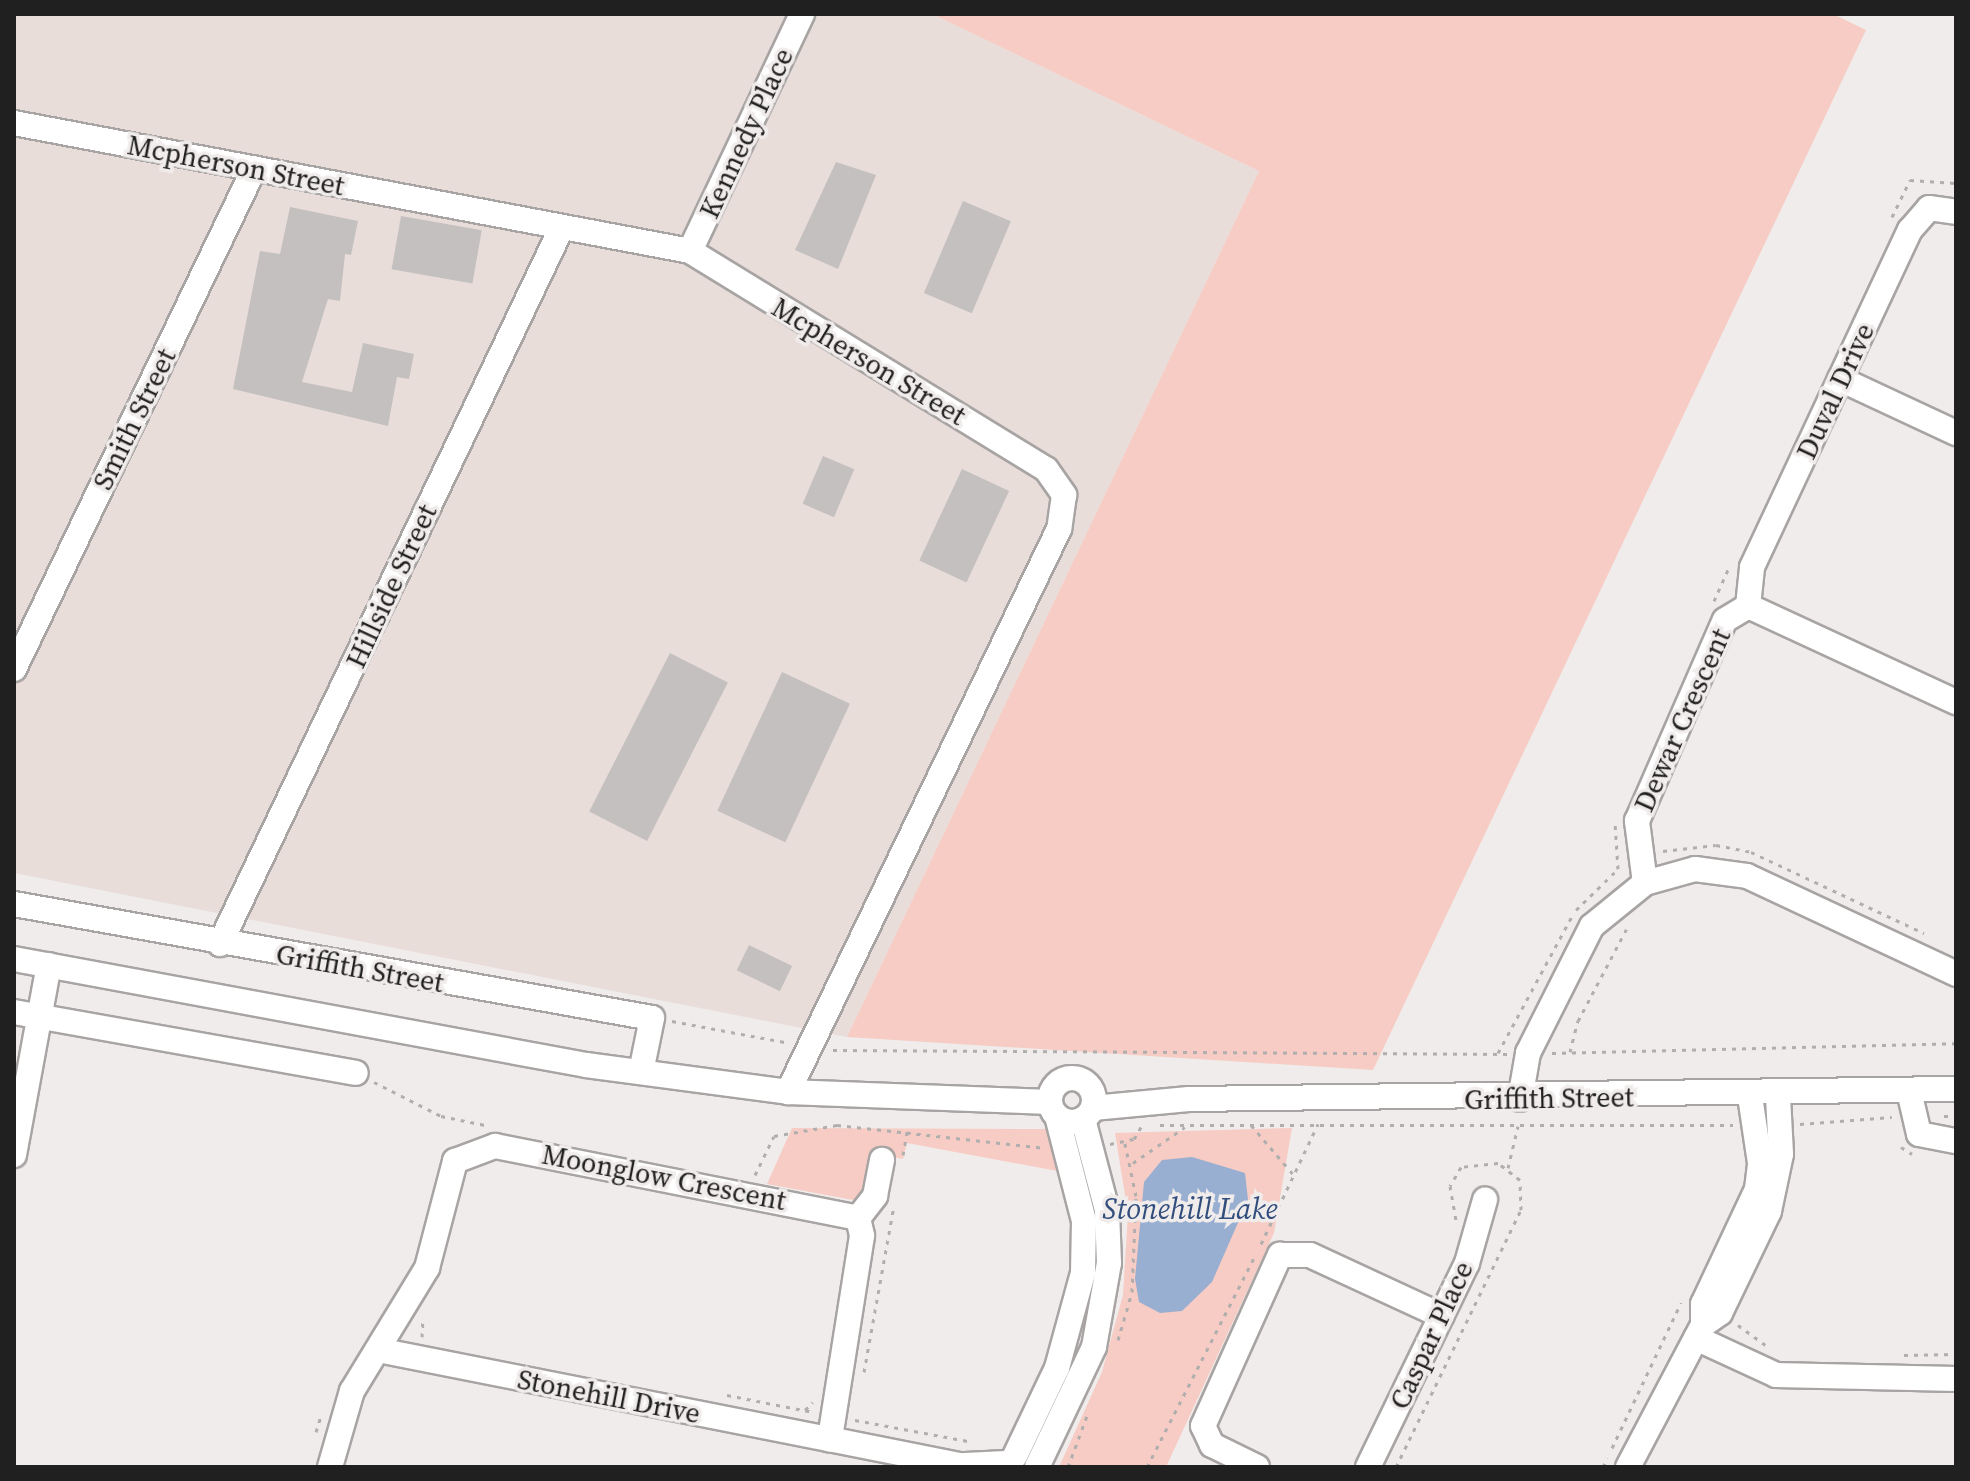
<!DOCTYPE html>
<style>
body{margin:0}
#map{position:relative;width:1970px;height:1481px;overflow:hidden;background:#f0eceb;font-family:"Source Serif 4",serif}
div>[style]{position:absolute}
.built>*{inset:0;background:#e9ddda}
.green>*{inset:0;background:#f6ccc4}
.water>*{inset:0;background:#99afd1}
.building>*{inset:0;background:#c3c0bf;transform-origin:0 0}
.path>*{height:3px;margin-top:-1.5px;transform-origin:0;background:repeating-linear-gradient(90deg,#b1aeae 0 4px,transparent 0 10px)}
.roads{filter:drop-shadow(2px 0 #a7a4a3) drop-shadow(-2px 0 #a7a4a3) drop-shadow(0 2px #a7a4a3) drop-shadow(0 -2px #a7a4a3)}
.minor>*{height:24px;margin:-12px;padding:0 12px;transform-origin:12px;border-radius:12px;background:#fff}
.minor>.ring{margin:-12px;padding:0;box-sizing:content-box;background:none;border:24px solid #fff;border-radius:50%}
span{translate:-50% -50%;white-space:nowrap;text-align:center;line-height:1.15;-webkit-text-stroke:7px #f0eceb;paint-order:stroke}
.street-label{font-size:28px;color:#212020}
.water-label{font-size:30px;color:#324e7d;font-style:italic}
.frame{position:absolute;inset:0;border:16px solid #212020;pointer-events:none}
</style>
<div id="map">
<div class="built">
<i style="clip-path:polygon(14px 14px,932px 14px,1259px 171px,847px 1037px,14px 873px)"></i>
</div>
<div class="green">
<i style="clip-path:polygon(932px 14px,1833px 14px,1866px 30px,1373px 1070px,847px 1037px,1259px 171px)"></i>
<i style="clip-path:polygon(792px 1128px,1046px 1129px,1063px 1172px,907px 1143px,903px 1159px,870px 1153px,863px 1193px,853px 1200px,767px 1184px)"></i>
<i style="clip-path:polygon(1292px 1128px,1274px 1233px,1166px 1467px,1059px 1467px,1102px 1372px,1123px 1295px,1128px 1214px,1115px 1133px)"></i>
</div>
<div class="water">
<i style="clip-path:polygon(1192px 1157px,1245px 1173px,1248px 1200px,1212px 1282px,1182px 1311px,1160px 1313px,1139px 1302px,1135px 1279px,1144px 1182px,1162px 1160px)"></i>
</div>
<div class="building">
<i style="clip-path:polygon(836px 162px,876px 175px,838px 269px,795px 250px)"></i>
<i style="left:963px;top:201px;width:52px;height:100px;rotate:23deg"></i>
<i style="clip-path:polygon(290px 207px,358px 221px,351px 255px,345px 254px,340px 301px,328px 299px,302px 382px,352px 392px,363px 343px,414px 354px,409px 379px,397px 377px,388px 426px,233px 389px,260px 251px,280px 254px)"></i>
<i style="left:401px;top:216px;width:82px;height:54px;rotate:10deg"></i>
<i style="left:823px;top:456px;width:34px;height:52px;rotate:23deg"></i>
<i style="left:962px;top:469px;width:52px;height:101px;rotate:25deg"></i>
<i style="left:670px;top:653px;width:65px;height:178px;rotate:27deg"></i>
<i style="left:782px;top:672px;width:75px;height:153px;rotate:25deg"></i>
<i style="left:749px;top:945px;width:48px;height:28px;rotate:26deg"></i>
</div>
<div class="path">
<i style="left:1892px;top:217px;width:41px;rotate:-64.1deg"></i>
<i style="left:1910px;top:180px;width:46px;rotate:3.7deg"></i>
<i style="left:1714px;top:601px;width:36px;rotate:-66deg"></i>
<i style="left:1663px;top:851px;width:53px;rotate:-6.5deg"></i>
<i style="left:1716px;top:845px;width:36px;rotate:11deg"></i>
<i style="left:1751px;top:852px;width:191px;rotate:25.1deg"></i>
<i style="left:1576px;top:910px;width:59px;rotate:-44.3deg"></i>
<i style="left:1618px;top:869px;width:46px;rotate:-93.7deg"></i>
<i style="left:672px;top:1021px;width:120px;rotate:10.6deg"></i>
<i style="left:833px;top:1050px;width:675px;rotate:0.34deg"></i>
<i style="left:1570px;top:1052px;width:32px;rotate:-76deg"></i>
<i style="left:1578px;top:1021px;width:107px;rotate:-62.2deg"></i>
<i style="left:1498px;top:1053px;width:156px;rotate:-61.6deg"></i>
<i style="left:1552px;top:1053px;width:404px;rotate:-1.4deg"></i>
<i style="left:374px;top:1082px;width:75px;rotate:26.9deg"></i>
<i style="left:441px;top:1116px;width:45px;rotate:11.6deg"></i>
<i style="left:1944px;top:1116px;width:12px"></i>
<i style="left:1800px;top:1124px;width:92px;rotate:-4.4deg"></i>
<i style="left:1160px;top:1125px;width:573px"></i>
<i style="left:1251px;top:1125px;width:65px;rotate:49.4deg"></i>
<i style="left:1110px;top:1144px;width:25px;rotate:-12deg"></i>
<i style="left:1134px;top:1139px;width:16px;rotate:-60deg"></i>
<i style="left:1901px;top:1147px;width:13px;rotate:32deg"></i>
<i style="left:903px;top:1155px;width:28px;rotate:-80deg"></i>
<i style="left:1133px;top:1163px;width:63px;rotate:-34.7deg"></i>
<i style="left:1508px;top:1168px;width:43px;rotate:-76.6deg"></i>
<i style="left:755px;top:1175px;width:43px;rotate:-64deg"></i>
<i style="left:774px;top:1136px;width:64px;rotate:-9.9deg"></i>
<i style="left:837px;top:1125px;width:208px;rotate:6.3deg"></i>
<i style="left:1261px;top:1244px;width:133px;rotate:-64.6deg"></i>
<i style="left:1738px;top:1325px;width:34px;rotate:36deg"></i>
<i style="left:422px;top:1337px;width:19px;rotate:-87deg"></i>
<i style="left:1118px;top:1340px;width:50px;rotate:-73.7deg"></i>
<i style="left:1132px;top:1292px;width:96px;rotate:-87.6deg"></i>
<i style="left:1136px;top:1196px;width:58px;rotate:-101.9deg"></i>
<i style="left:1904px;top:1355px;width:52px;rotate:-1.1deg"></i>
<i style="left:864px;top:1372px;width:169px;rotate:-79.8deg"></i>
<i style="left:727px;top:1395px;width:88px;rotate:11.2deg"></i>
<i style="left:805px;top:1410px;width:11px;rotate:-45deg"></i>
<i style="left:855px;top:1420px;width:120px;rotate:10.6deg"></i>
<i style="left:316px;top:1432px;width:17px;rotate:-73deg"></i>
<i style="left:1612px;top:1448px;width:161px;rotate:-64.6deg"></i>
<i style="left:1068px;top:1467px;width:58px;rotate:-69.7deg"></i>
<i style="left:1147px;top:1467px;width:235px;rotate:-62.9deg"></i>
<i style="left:1396px;top:1467px;width:286px;rotate:-64.1deg"></i>
<i style="left:1521px;top:1210px;width:30px;rotate:-92deg"></i>
<i style="left:1520px;top:1180px;width:28px;rotate:-142deg"></i>
<i style="left:1498px;top:1163px;width:37px;rotate:174deg"></i>
<i style="left:1461px;top:1167px;width:22px;rotate:120deg"></i>
<i style="left:1450px;top:1186px;width:34px;rotate:80deg"></i>
<i style="left:1603px;top:1467px;width:10px;rotate:-66deg"></i>
</div>
<div class="roads">
<div class="minor">
<i style="left:14px;top:123px;width:688px;rotate:10.72deg"></i>
<i style="left:690px;top:251px;width:417px;rotate:31.5deg"></i>
<i style="left:1046px;top:469px;width:32px;rotate:55deg"></i>
<i style="left:1064px;top:495px;width:34px;rotate:98deg"></i>
<i style="left:1059px;top:529px;width:625px;rotate:115.7deg"></i>
<i style="left:690px;top:251px;width:262px;rotate:-64.7deg"></i>
<i style="left:1840px;top:379px;width:128px;rotate:25deg"></i>
<i style="left:1748px;top:606px;width:39px;rotate:-84deg"></i>
<i style="left:1752px;top:567px;width:372px;rotate:-64.9deg"></i>
<i style="left:1910px;top:230px;width:29px;rotate:-49deg"></i>
<i style="left:1929px;top:208px;width:27px;rotate:8deg"></i>
<i style="left:1748px;top:606px;width:229px;rotate:24.8deg"></i>
<i style="left:14px;top:669px;width:555px;rotate:-64.36deg"></i>
<i style="left:1645px;top:883px;width:63px;rotate:-97.4deg"></i>
<i style="left:1637px;top:821px;width:219px;rotate:-66.4deg"></i>
<i style="left:1725px;top:620px;width:27px;rotate:-31deg"></i>
<i style="left:14px;top:904px;width:648px;rotate:10.13deg"></i>
<i style="left:652px;top:1018px;width:55px;rotate:101.5deg"></i>
<i style="left:220px;top:944px;width:794px;rotate:-64.5deg"></i>
<i style="left:14px;top:959px;width:582px;rotate:10.5deg"></i>
<i style="left:586px;top:1065px;width:204px;rotate:7.6deg"></i>
<i style="left:788px;top:1092px;width:262px;rotate:2.2deg"></i>
<i style="left:14px;top:1012px;width:347px;rotate:10.1deg"></i>
<i class="ring" style="left:1050px;top:1078px;width:20px;height:20px"></i>
<i style="left:1909px;top:1091px;width:44px;rotate:76.9deg"></i>
<i style="left:1919px;top:1134px;width:38px;rotate:11deg"></i>
<i style="left:1520px;top:1099px;width:47px;rotate:-80.1deg"></i>
<i style="left:1528px;top:1053px;width:142px;rotate:-63.3deg"></i>
<i style="left:1592px;top:926px;width:68px;rotate:-39.1deg"></i>
<i style="left:1645px;top:883px;width:52px;rotate:-15.6deg"></i>
<i style="left:1695px;top:869px;width:52px;rotate:7.7deg"></i>
<i style="left:1747px;top:876px;width:231px;rotate:25.1deg"></i>
<i style="left:1093px;top:1108px;width:96px;rotate:-5.4deg"></i>
<i style="left:1189px;top:1099px;width:767px;rotate:-0.75deg"></i>
<i style="left:14px;top:1155px;width:193px;rotate:-79.6deg"></i>
<i style="left:858px;top:1218px;width:28px;rotate:-52deg"></i>
<i style="left:875px;top:1196px;width:37px;rotate:-79deg"></i>
<i style="left:1703px;top:1325px;width:21px;rotate:-90deg"></i>
<i style="left:1703px;top:1304px;width:127px;rotate:-64.8deg"></i>
<i style="left:1757px;top:1189px;width:26px;rotate:-83deg"></i>
<i style="left:1760px;top:1163px;width:68px;rotate:-98.5deg"></i>
<i style="left:1696px;top:1338px;width:88px;rotate:24.8deg"></i>
<i style="left:1776px;top:1375px;width:180px;rotate:1.3deg"></i>
<i style="left:378px;top:1350px;width:603px;rotate:11.18deg"></i>
<i style="left:1015px;top:1456px;width:98px;rotate:-64.5deg"></i>
<i style="left:1057px;top:1368px;width:98px;rotate:-74.7deg"></i>
<i style="left:1083px;top:1273px;width:52px;rotate:-88.9deg"></i>
<i style="left:1084px;top:1221px;width:108px;rotate:-104.4deg"></i>
<i style="left:965px;top:1465px;width:41px;rotate:-2.8deg"></i>
<i style="left:330px;top:1467px;width:79px;rotate:-73.9deg"></i>
<i style="left:352px;top:1391px;width:144px;rotate:-58.6deg"></i>
<i style="left:427px;top:1268px;width:111px;rotate:-75.3deg"></i>
<i style="left:455px;top:1161px;width:43px;rotate:-20.6deg"></i>
<i style="left:495px;top:1146px;width:370px;rotate:11.2deg"></i>
<i style="left:858px;top:1218px;width:18px;rotate:77deg"></i>
<i style="left:862px;top:1236px;width:206px;rotate:99deg"></i>
<i style="left:1037px;top:1467px;width:133px;rotate:-64.6deg"></i>
<i style="left:1094px;top:1347px;width:85px;rotate:-79.9deg"></i>
<i style="left:1109px;top:1263px;width:53px;rotate:-92.2deg"></i>
<i style="left:1107px;top:1210px;width:94px;rotate:-104.8deg"></i>
<i style="left:1257px;top:1467px;width:50px;rotate:-153.9deg"></i>
<i style="left:1212px;top:1445px;width:21px;rotate:-115deg"></i>
<i style="left:1203px;top:1426px;width:188px;rotate:-65.8deg"></i>
<i style="left:1280px;top:1255px;width:30px"></i>
<i style="left:1310px;top:1255px;width:145px;rotate:24.8deg"></i>
<i style="left:1368px;top:1467px;width:227px;rotate:-64.1deg"></i>
<i style="left:1467px;top:1263px;width:66px;rotate:-74.1deg"></i>
<i style="left:1628px;top:1467px;width:161px;rotate:-62.2deg"></i>
<i style="left:1703px;top:1325px;width:21px;rotate:-35deg"></i>
<i style="left:1720px;top:1313px;width:113px;rotate:-64.3deg"></i>
<i style="left:1769px;top:1211px;width:58px;rotate:-78.1deg"></i>
<i style="left:1781px;top:1154px;width:58px;rotate:-93deg"></i>
</div>
</div>
<div class="street-label">
<span style="left:746px;top:133px;rotate:-65deg">Kennedy Place</span>
<span style="left:236px;top:165px;rotate:11deg">Mcpherson Street</span>
<span style="left:869px;top:361px;rotate:31deg">Mcpherson Street</span>
<span style="left:1835px;top:391px;rotate:-65deg">Duval Drive</span>
<span style="left:134px;top:419px;rotate:-64deg">Smith Street</span>
<span style="left:391px;top:586px;rotate:-65deg">Hillside Street</span>
<span style="left:1682px;top:720px;rotate:-66deg">Dewar Crescent</span>
<span style="left:360px;top:968px;rotate:10deg">Griffith Street</span>
<span style="left:1549px;top:1098px;rotate:-1deg">Griffith Street</span>
<span style="left:664px;top:1177px;rotate:11deg">Moonglow Crescent</span>
<span style="left:1431px;top:1335px;rotate:-65deg">Caspar Place</span>
<span style="left:609px;top:1396px;rotate:11deg">Stonehill Drive</span>
</div>
<div class="water-label">
<span style="left:1190px;top:1209px">Stonehill Lake</span>
</div>
<div class="frame"></div>
</div>
